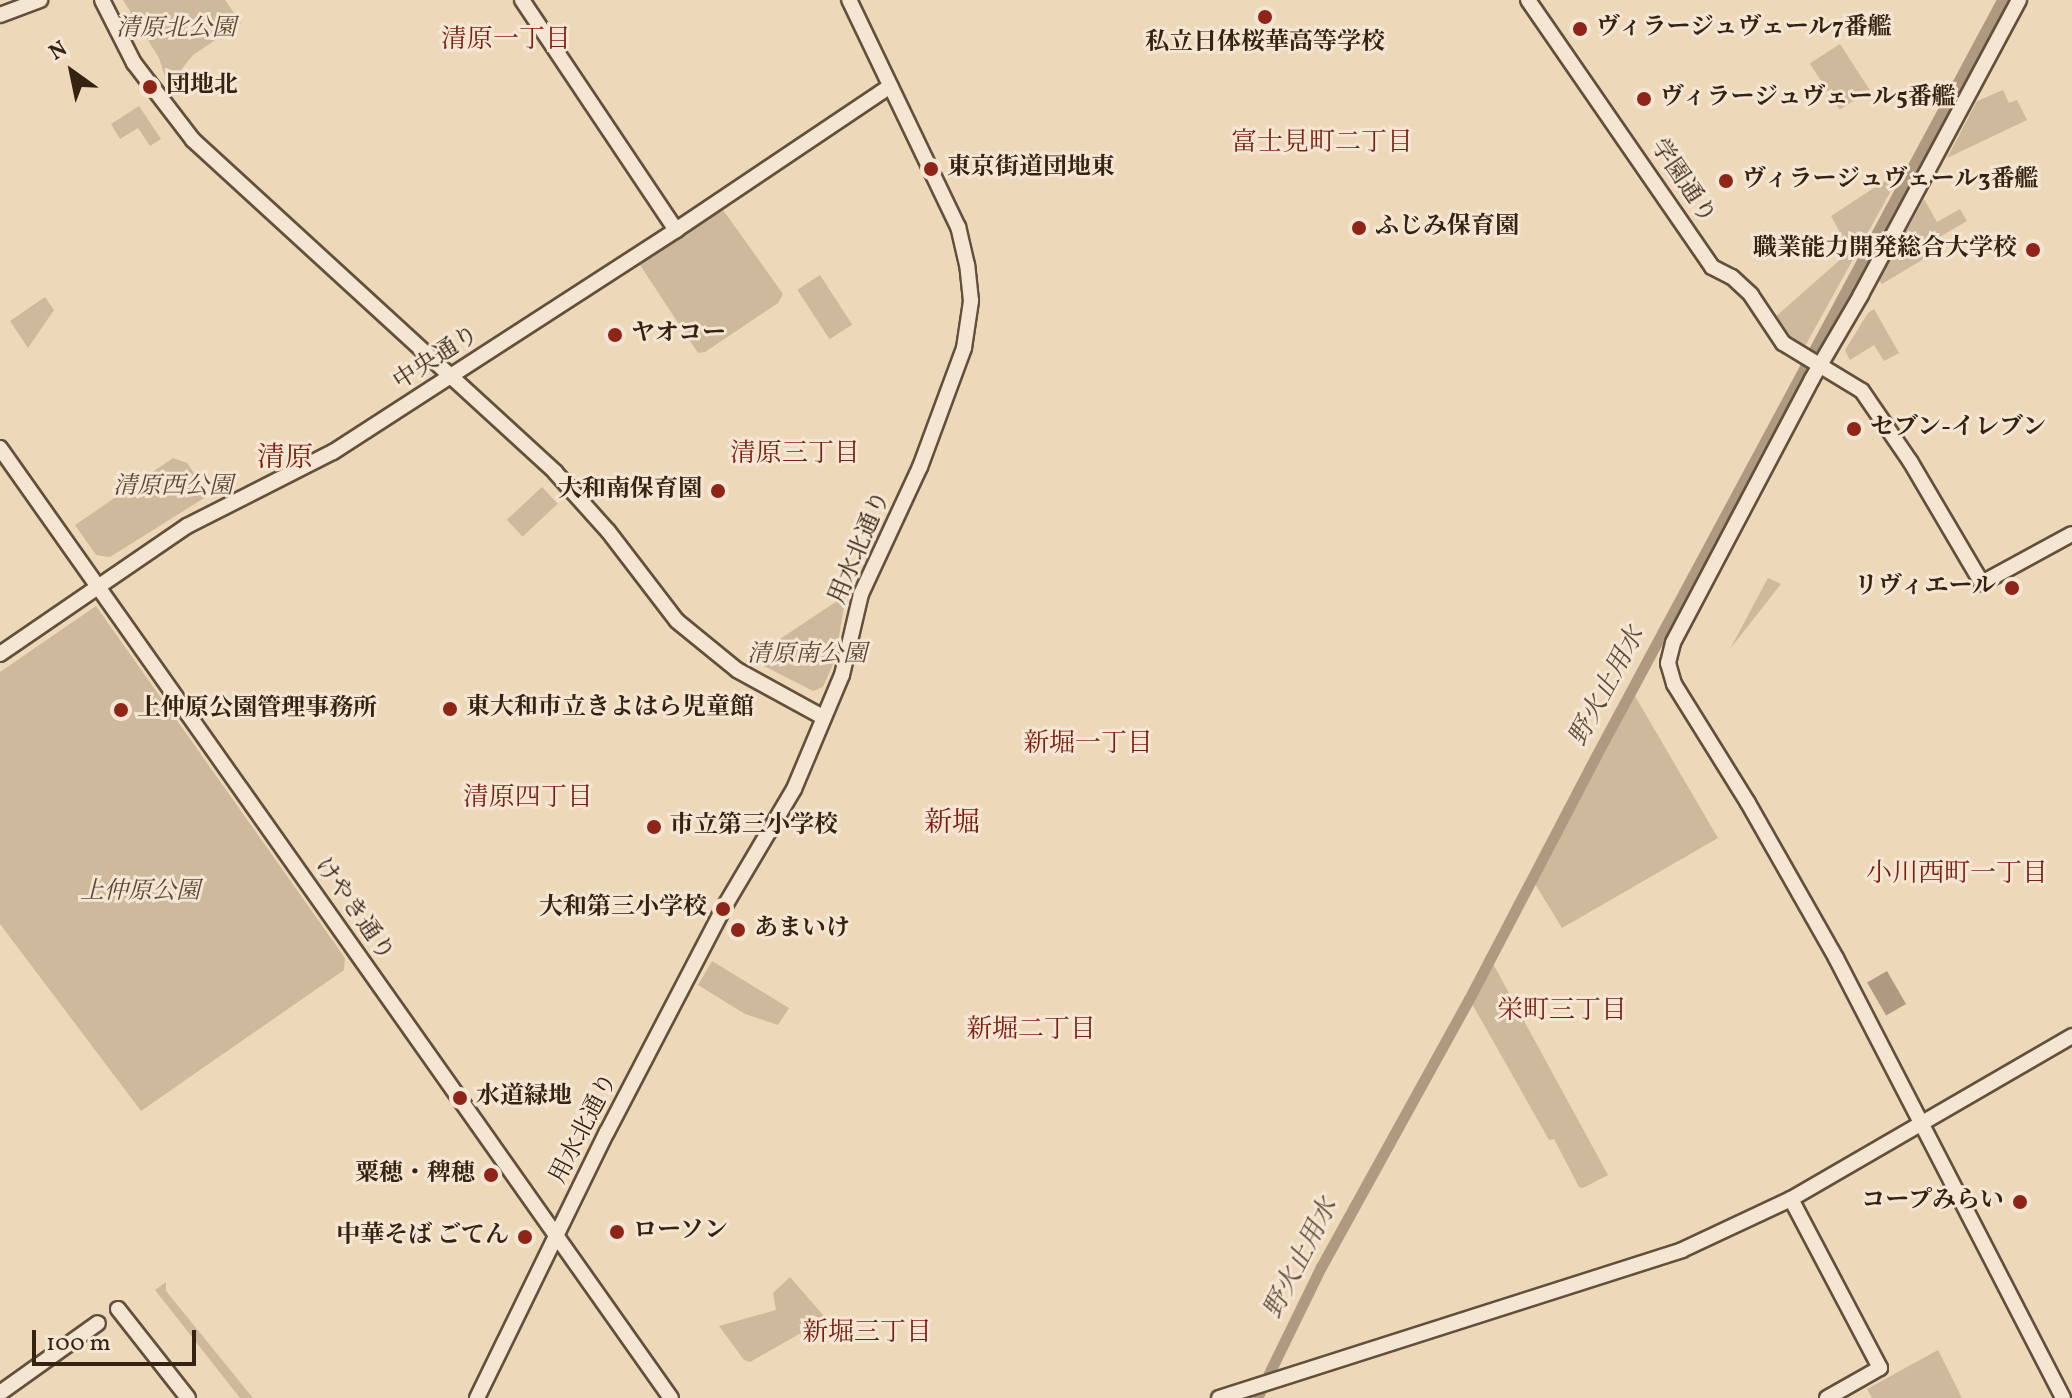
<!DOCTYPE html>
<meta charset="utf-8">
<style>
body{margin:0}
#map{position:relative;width:2072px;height:1398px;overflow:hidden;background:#eed8ba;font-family:Vollkorn,"Noto Serif JP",serif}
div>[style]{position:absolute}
.green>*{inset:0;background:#cfb99d;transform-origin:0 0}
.water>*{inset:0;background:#af9a81;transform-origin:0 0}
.canal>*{height:11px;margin:-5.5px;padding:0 5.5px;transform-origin:5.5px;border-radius:5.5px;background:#af9a81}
.roads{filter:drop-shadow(2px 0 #63503b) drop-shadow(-2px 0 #63503b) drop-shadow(0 2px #63503b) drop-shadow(0 -2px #63503b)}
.minor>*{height:14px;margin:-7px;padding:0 7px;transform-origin:7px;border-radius:7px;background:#f4e6d2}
.dots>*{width:22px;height:22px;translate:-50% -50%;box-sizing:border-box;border:4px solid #f4e6d2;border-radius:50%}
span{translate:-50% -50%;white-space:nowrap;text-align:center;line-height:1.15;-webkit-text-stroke:6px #f4e6d2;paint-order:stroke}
.poi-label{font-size:24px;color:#352211;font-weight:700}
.left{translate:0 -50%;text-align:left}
.right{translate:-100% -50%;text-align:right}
.park-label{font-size:24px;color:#5c4834;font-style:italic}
.street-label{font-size:24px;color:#352211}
.neighbourhood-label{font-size:26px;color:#7a1f14}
.water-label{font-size:26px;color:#604c38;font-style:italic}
.quarter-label{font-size:28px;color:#7a1f14}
.north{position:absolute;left:32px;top:32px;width:80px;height:80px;-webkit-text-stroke:6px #f4e6d2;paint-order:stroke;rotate:327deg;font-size:22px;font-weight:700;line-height:32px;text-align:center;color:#352211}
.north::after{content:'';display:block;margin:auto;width:28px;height:36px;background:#352211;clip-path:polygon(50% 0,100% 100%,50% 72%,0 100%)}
.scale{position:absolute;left:32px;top:1330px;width:164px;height:36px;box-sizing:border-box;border:4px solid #352211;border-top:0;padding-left:10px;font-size:24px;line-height:28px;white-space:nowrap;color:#352211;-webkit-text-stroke:6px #f4e6d2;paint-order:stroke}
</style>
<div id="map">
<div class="green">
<i style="clip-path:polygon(123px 0,225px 0,241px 23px,193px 55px,168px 86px,159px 58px)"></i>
<i style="left:1840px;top:44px;width:55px;height:36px;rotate:57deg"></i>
<i style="clip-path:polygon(2003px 90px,2009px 103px,2017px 100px,2027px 120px,1947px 158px,1977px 101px)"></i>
<i style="clip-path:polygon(139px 106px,161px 139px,150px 146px,138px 128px,120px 139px,111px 124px)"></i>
<i style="clip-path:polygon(1903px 169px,1804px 348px,1788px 338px,1774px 318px,1850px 251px,1831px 216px)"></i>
<i style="clip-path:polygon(1924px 199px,1937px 222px,1960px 209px,1967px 221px,1926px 245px,1932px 254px,1882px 284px,1879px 280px)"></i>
<i style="clip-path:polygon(721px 207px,783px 294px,778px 303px,705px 352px,698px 353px,638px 262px)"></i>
<i style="left:820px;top:275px;width:59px;height:27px;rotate:57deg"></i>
<i style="clip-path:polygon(45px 297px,54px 310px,28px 348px,10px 321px)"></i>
<i style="clip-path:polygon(1874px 309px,1899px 353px,1884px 361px,1874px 345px,1850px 360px,1845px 350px,1868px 313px)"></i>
<i style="clip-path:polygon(173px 458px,187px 463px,209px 495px,110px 557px,96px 555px,75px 525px)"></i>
<i style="left:542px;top:487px;width:23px;height:48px;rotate:47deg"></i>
<i style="clip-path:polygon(1768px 578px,1781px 584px,1730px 649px)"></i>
<i style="clip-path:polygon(846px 595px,835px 660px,823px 687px,813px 691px,750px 659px)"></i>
<i style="clip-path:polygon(96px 606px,345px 958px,344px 970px,141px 1111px,0 924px,0 672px)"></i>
<i style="clip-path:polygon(1635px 696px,1718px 838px,1562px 928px,1535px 884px)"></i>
<i style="clip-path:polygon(1491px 960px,1608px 1175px,1583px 1188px,1579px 1187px,1554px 1139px,1549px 1140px,1471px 1002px)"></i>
<i style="clip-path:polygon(712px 961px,789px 1008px,778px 1025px,745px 1014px,698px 985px)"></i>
<i style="clip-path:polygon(790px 1277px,823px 1315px,822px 1321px,750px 1362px,744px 1360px,719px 1326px,776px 1310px,773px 1293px)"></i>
<i style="clip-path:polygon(166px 1282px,166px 1291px,253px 1398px,240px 1398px,155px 1290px)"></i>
<i style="clip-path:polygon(1938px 1350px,1962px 1398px,1872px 1398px,1867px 1389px)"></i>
</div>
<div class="water">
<i style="left:1887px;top:971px;width:38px;height:23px;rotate:60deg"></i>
</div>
<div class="canal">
<i style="left:1257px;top:1398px;width:146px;rotate:-64deg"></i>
<i style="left:1321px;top:1267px;width:306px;rotate:-61.1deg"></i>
<i style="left:1469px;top:999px;width:274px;rotate:-62.4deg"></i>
<i style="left:1596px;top:756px;width:858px;rotate:-61.76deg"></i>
</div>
<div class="roads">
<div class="minor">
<i style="left:102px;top:0;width:71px;rotate:63.1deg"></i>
<i style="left:134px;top:63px;width:97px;rotate:52.5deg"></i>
<i style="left:193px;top:140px;width:491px;rotate:42.5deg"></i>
<i style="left:555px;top:472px;width:79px;rotate:48.1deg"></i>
<i style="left:608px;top:531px;width:113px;rotate:52.5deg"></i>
<i style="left:677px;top:621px;width:77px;rotate:39.2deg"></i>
<i style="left:737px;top:670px;width:98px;rotate:28.7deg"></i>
<i style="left:522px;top:0;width:277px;rotate:56.2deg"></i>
<i style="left:1528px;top:0;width:324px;rotate:55.4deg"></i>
<i style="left:1712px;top:267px;width:22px;rotate:27deg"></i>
<i style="left:1732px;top:277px;width:26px;rotate:43deg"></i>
<i style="left:1751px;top:295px;width:58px;rotate:56.3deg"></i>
<i style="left:1783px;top:343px;width:92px;rotate:31.3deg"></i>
<i style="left:1862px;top:391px;width:85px;rotate:55.6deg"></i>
<i style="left:1910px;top:461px;width:142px;rotate:59.5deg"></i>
<i style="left:1982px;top:583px;width:102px;rotate:-28.6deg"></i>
<i style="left:2019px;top:0;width:335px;rotate:118.2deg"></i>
<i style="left:1861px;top:295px;width:97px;rotate:120.3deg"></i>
<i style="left:1812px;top:379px;width:298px;rotate:117.8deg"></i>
<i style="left:1673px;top:643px;width:21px;rotate:104deg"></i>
<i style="left:1668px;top:663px;width:22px;rotate:74deg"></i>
<i style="left:1674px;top:684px;width:140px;rotate:58.1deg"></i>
<i style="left:1748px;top:803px;width:178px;rotate:60.4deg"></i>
<i style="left:1836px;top:958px;width:495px;rotate:62.7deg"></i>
<i style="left:0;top:15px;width:43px;rotate:-20.6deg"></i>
<i style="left:0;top:448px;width:1163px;rotate:54.77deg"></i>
<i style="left:0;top:654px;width:227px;rotate:-34.4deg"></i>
<i style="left:187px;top:526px;width:164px;rotate:-26.9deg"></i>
<i style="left:333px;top:452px;width:409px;rotate:-32.9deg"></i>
<i style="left:676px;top:230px;width:258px;rotate:-33.9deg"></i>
<i style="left:1791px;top:1199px;width:191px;rotate:62.2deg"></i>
<i style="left:1880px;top:1368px;width:61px;rotate:150.5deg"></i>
<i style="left:118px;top:1309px;width:113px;rotate:51.8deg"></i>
<i style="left:0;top:1393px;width:120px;rotate:-35.5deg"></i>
<i style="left:477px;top:1398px;width:296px;rotate:-64deg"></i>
<i style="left:607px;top:1132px;width:251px;rotate:-62.5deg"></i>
<i style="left:723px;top:909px;width:139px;rotate:-59.4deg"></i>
<i style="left:794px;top:789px;width:124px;rotate:-67.2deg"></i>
<i style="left:842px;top:675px;width:83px;rotate:-76.8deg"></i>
<i style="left:861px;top:594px;width:140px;rotate:-65.1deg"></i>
<i style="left:920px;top:467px;width:127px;rotate:-69.7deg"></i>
<i style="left:964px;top:348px;width:48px;rotate:-81.5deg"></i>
<i style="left:971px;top:301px;width:36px;rotate:-96deg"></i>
<i style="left:967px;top:265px;width:39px;rotate:-103deg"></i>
<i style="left:958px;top:227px;width:252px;rotate:-115.6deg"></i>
<i style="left:1219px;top:1398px;width:486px;rotate:-17.7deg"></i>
<i style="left:1682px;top:1250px;width:120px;rotate:-25.1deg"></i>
<i style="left:1791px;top:1199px;width:325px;rotate:-30.1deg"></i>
</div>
</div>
<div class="dots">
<i style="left:1265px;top:17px;background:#8f2418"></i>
<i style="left:1580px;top:29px;background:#8f2418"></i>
<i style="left:150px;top:87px;background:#8f2418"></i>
<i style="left:1644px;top:99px;background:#8f2418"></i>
<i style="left:931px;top:169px;background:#8f2418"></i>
<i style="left:1726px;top:181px;background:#8f2418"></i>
<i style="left:1359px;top:228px;background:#8f2418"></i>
<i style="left:2033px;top:250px;background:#8f2418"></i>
<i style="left:615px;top:335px;background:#8f2418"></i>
<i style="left:1854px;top:429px;background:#8f2418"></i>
<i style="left:718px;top:491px;background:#8f2418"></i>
<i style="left:2012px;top:588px;background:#8f2418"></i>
<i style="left:450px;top:709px;background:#8f2418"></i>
<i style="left:121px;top:710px;background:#8f2418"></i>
<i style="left:654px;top:827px;background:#8f2418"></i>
<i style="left:723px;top:909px;background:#8f2418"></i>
<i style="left:738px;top:930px;background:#8f2418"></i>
<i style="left:460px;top:1098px;background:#8f2418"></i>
<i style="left:491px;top:1175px;background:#8f2418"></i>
<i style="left:2020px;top:1202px;background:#8f2418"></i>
<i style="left:617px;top:1232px;background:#8f2418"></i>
<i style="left:525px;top:1237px;background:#8f2418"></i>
</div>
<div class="poi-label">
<span class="left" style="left:1596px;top:29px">ヴィラージュヴェール7番艦</span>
<span style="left:1265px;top:44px">私立日体桜華高等学校</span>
<span class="left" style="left:166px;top:87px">団地北</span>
<span class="left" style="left:1660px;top:99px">ヴィラージュヴェール5番艦</span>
<span class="left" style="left:947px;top:169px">東京街道団地東</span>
<span class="left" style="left:1742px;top:181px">ヴィラージュヴェール3番艦</span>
<span class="left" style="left:1375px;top:228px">ふじみ保育園</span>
<span class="right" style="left:2017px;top:250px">職業能力開発総合大学校</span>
<span class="left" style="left:631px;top:335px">ヤオコー</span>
<span class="left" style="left:1870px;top:429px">セブン-イレブン</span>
<span class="right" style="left:702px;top:491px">大和南保育園</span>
<span class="right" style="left:1996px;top:588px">リヴィエール</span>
<span class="left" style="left:466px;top:709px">東大和市立きよはら児童館</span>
<span class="left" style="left:137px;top:710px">上仲原公園管理事務所</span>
<span class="left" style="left:670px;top:827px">市立第三小学校</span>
<span class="right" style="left:707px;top:909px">大和第三小学校</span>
<span class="left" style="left:754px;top:930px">あまいけ</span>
<span class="left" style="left:476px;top:1098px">水道緑地</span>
<span class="right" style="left:475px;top:1175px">粟穂・稗穂</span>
<span class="right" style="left:2004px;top:1202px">コープみらい</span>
<span class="left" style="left:633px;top:1232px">ローソン</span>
<span class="right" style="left:509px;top:1237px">中華そば ごてん</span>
</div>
<div class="park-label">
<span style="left:176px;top:30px">清原北公園</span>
<span style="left:173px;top:488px">清原西公園</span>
<span style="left:807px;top:656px">清原南公園</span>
<span style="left:140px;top:893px">上仲原公園</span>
</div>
<div class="street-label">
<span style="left:1682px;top:182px;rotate:56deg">学園通り</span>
<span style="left:437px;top:359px;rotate:-33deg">中央通り</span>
<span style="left:861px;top:548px;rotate:-67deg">用水北通り</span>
<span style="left:353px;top:910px;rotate:55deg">けやき通り</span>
<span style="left:585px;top:1129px;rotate:-63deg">用水北通り</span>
</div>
<div class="neighbourhood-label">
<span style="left:506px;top:41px">清原一丁目</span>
<span style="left:1322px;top:144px">富士見町二丁目</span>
<span style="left:795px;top:455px">清原三丁目</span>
<span style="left:1088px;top:745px">新堀一丁目</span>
<span style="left:528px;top:799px">清原四丁目</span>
<span style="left:1957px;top:875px">小川西町一丁目</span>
<span style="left:1562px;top:1012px">栄町三丁目</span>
<span style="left:1031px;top:1031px">新堀二丁目</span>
<span style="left:867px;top:1334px">新堀三丁目</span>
</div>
<div class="water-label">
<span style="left:1608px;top:687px;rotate:-62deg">野火止用水</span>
<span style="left:1302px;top:1259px;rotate:-63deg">野火止用水</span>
</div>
<div class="quarter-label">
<span style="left:285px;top:459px">清原</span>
<span style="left:952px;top:824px">新堀</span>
</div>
<div class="north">N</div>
<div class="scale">100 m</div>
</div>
